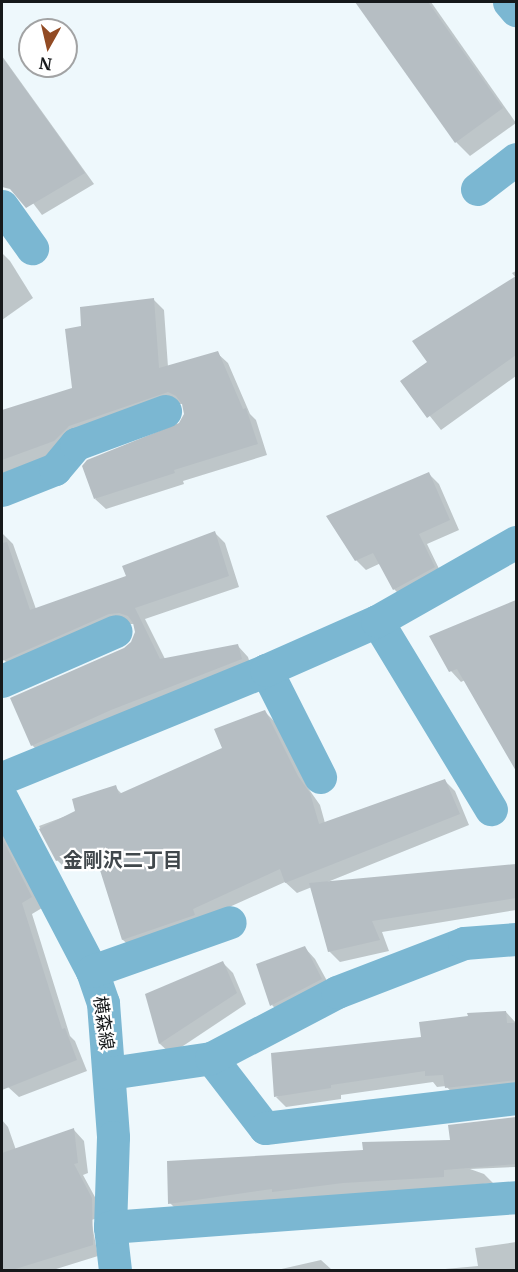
<!DOCTYPE html>
<meta charset="utf-8">
<style>
body{margin:0}
#map{position:relative;width:518px;height:1272px;overflow:hidden;background:#eef8fc;font-family:Merriweather,"Noto Sans JP",serif}
div>[style]{position:absolute}
.shadow>*{inset:0;background:#0003}
.building>*{inset:0;background:#b6bec3}
.minor>*{height:33px;margin:-16.5px;padding:0 16.5px;transform-origin:16.5px;border-radius:16.5px;background:#7bb7d2}
span{translate:-50% -50%;white-space:nowrap;text-align:center;line-height:1.15;-webkit-text-stroke:4.5px #fff;paint-order:stroke}
.street-label{font-size:18px;color:#16191b}
.neighbourhood-label{font-size:20px;color:#41484c;font-weight:700}
.frame{position:absolute;inset:0;border:3px solid #16191b;pointer-events:none}
.north{position:absolute;left:18px;top:18px;width:60px;height:60px;box-sizing:border-box;background:#fff;border:2px solid #a2a3a4;border-radius:50%;rotate:188deg;font-size:16px;font-weight:700;line-height:24px;text-align:center;color:#16191b}
.north::after{content:'';display:block;margin:auto;width:21px;height:27px;background:#924b24;clip-path:polygon(50% 0,100% 100%,50% 72%,0 100%)}
</style>
<div id="map">
<div class="shadow">
<i style="clip-path:polygon(357px 2px,431px 2px,516px 123px,470px 156px,456px 142px)"></i>
<i style="clip-path:polygon(2px 56px,94px 184px,42px 215px,2px 162px)"></i>
<i style="clip-path:polygon(2px 253px,10px 261px,33px 298px,2px 320px)"></i>
<i style="clip-path:polygon(516px 271px,516px 376px,441px 430px,402px 381px,429px 363px,414px 342px,516px 278px,512px 273px)"></i>
<i style="clip-path:polygon(153px 299px,164px 310px,168px 367px,217px 353px,228px 363px,250px 414px,256px 420px,267px 455px,183px 481px,184px 484px,106px 509px,95px 499px,181px 423px,185px 415px,184px 404px,170px 404px,65px 451px,2px 475px,2px 412px,73px 389px,82px 327px)"></i>
<i style="clip-path:polygon(429px 474px,439px 484px,459px 530px,427px 544px,443px 577px,404px 599px,394px 589px,381px 563px,366px 570px,356px 560px)"></i>
<i style="clip-path:polygon(214px 532px,225px 543px,239px 587px,145px 619px,165px 659px,238px 646px,248px 657px,252px 670px,43px 756px,32px 745px,133px 642px,136px 633px,135px 624px,120px 624px,14px 670px,2px 658px,2px 533px,13px 544px,36px 609px,128px 577px)"></i>
<i style="clip-path:polygon(513px 603px,516px 606px,516px 752px,465px 680px,461px 682px,451px 671px)"></i>
<i style="clip-path:polygon(265px 712px,275px 722px,308px 788px,320px 805px,325px 823px,444px 780px,455px 791px,469px 825px,325px 883px,516px 866px,516px 910px,382px 932px,389px 951px,340px 962px,329px 951px,312px 887px,297px 893px,285px 882px,134px 950px,123px 940px,98px 860px,68px 871px,57px 860px,39px 826px,77px 812px,115px 787px,122px 794px,224px 749px)"></i>
<i style="clip-path:polygon(2px 831px,42px 908px,32px 914px,70px 1036px,75px 1041px,87px 1071px,19px 1097px,8px 1087px,2px 1068px)"></i>
<i style="clip-path:polygon(305px 948px,315px 959px,332px 990px,282px 1016px,272px 1005px)"></i>
<i style="clip-path:polygon(223px 963px,233px 973px,246px 1004px,171px 1054px,160px 1044px,147px 995px)"></i>
<i style="clip-path:polygon(506px 1012px,516px 1023px,516px 1091px,457px 1098px,446px 1086px,437px 1087px,433px 1082px,341px 1095px,341px 1099px,286px 1107px,276px 1097px,422px 1039px)"></i>
<i style="clip-path:polygon(516px 1118px,516px 1167px,470px 1169px,484px 1174px,493px 1183px,181px 1214px,170px 1203px,422px 1154px)"></i>
<i style="clip-path:polygon(2px 1120px,8px 1127px,16px 1150px,74px 1130px,84px 1141px,88px 1173px,83px 1175px,102px 1210px,102px 1217px,91px 1220px,98px 1256px,53px 1270px,2px 1270px)"></i>
<i style="clip-path:polygon(516px 1242px,516px 1270px,434px 1270px,478px 1266px,475px 1248px)"></i>
<i style="clip-path:polygon(321px 1260px,332px 1270px,277px 1270px)"></i>
</div>
<div class="building">
<i style="clip-path:polygon(355px 2px,428px 2px,503px 108px,455px 143px)"></i>
<i style="clip-path:polygon(2px 57px,85px 173px,26px 208px,10px 189px,2px 187px)"></i>
<i style="clip-path:polygon(516px 276px,516px 355px,427px 418px,400px 381px,427px 362px,412px 341px)"></i>
<i style="clip-path:polygon(154px 298px,159px 368px,218px 351px,243px 409px,246px 408px,258px 444px,174px 470px,175px 473px,94px 499px,82px 466px,87px 460px,179px 423px,184px 414px,182px 404px,176px 396px,168px 392px,69px 426px,54px 441px,2px 460px,2px 410px,72px 388px,65px 329px,81px 326px,80px 307px)"></i>
<i style="clip-path:polygon(429px 472px,450px 520px,419px 534px,435px 567px,393px 590px,373px 553px,355px 561px,326px 516px)"></i>
<i style="clip-path:polygon(215px 531px,229px 576px,135px 608px,160px 659px,238px 644px,242px 659px,111px 710px,31px 746px,10px 698px,124px 648px,131px 642px,135px 632px,133px 623px,128px 616px,119px 613px,109px 614px,2px 661px,2px 543px,7px 542px,30px 610px,126px 576px,122px 566px)"></i>
<i style="clip-path:polygon(516px 600px,516px 771px,457px 669px,449px 672px,429px 636px)"></i>
<i style="clip-path:polygon(265px 710px,298px 776px,310px 793px,319px 824px,445px 779px,460px 814px,285px 883px,280px 869px,193px 909px,195px 915px,122px 940px,93px 848px,56px 861px,39px 829px,75px 811px,72px 799px,116px 785px,119px 794px,222px 748px,214px 729px)"></i>
<i style="clip-path:polygon(2px 838px,32px 897px,22px 903px,62px 1029px,65px 1028px,77px 1060px,2px 1090px)"></i>
<i style="clip-path:polygon(516px 864px,516px 898px,372px 921px,380px 940px,328px 952px,309px 883px)"></i>
<i style="clip-path:polygon(305px 946px,322px 979px,270px 1006px,256px 964px)"></i>
<i style="clip-path:polygon(223px 961px,237px 993px,159px 1044px,145px 994px)"></i>
<i style="clip-path:polygon(506px 1011px,507px 1023px,516px 1023px,516px 1080px,445px 1088px,443px 1075px,425px 1076px,425px 1071px,331px 1085px,331px 1088px,274px 1097px,271px 1053px,421px 1037px,419px 1022px,468px 1016px,467px 1013px)"></i>
<i style="clip-path:polygon(516px 1117px,516px 1164px,444px 1170px,444px 1177px,343px 1183px,272px 1192px,272px 1189px,168px 1204px,167px 1161px,363px 1150px,362px 1142px,450px 1140px,448px 1125px)"></i>
<i style="clip-path:polygon(74px 1128px,78px 1163px,74px 1164px,92px 1198px,93px 1245px,12px 1270px,2px 1270px,2px 1153px)"></i>
</div>
<div class="minor">
<i style="left:509px;top:2px;width:11px;rotate:49deg"></i>
<i style="left:477px;top:189px;width:49px;rotate:-37.6deg"></i>
<i style="left:2px;top:206px;width:52px;rotate:54.5deg"></i>
<i style="left:2px;top:490px;width:57px;rotate:-21.6deg"></i>
<i style="left:55px;top:469px;width:33px;rotate:-50deg"></i>
<i style="left:76px;top:444px;width:95px;rotate:-20.3deg"></i>
<i style="left:377px;top:621px;width:220px;rotate:58.8deg"></i>
<i style="left:266px;top:670px;width:120px;rotate:63.2deg"></i>
<i style="left:2px;top:681px;width:124px;rotate:-23.7deg"></i>
<i style="left:2px;top:778px;width:285px;rotate:-22.2deg"></i>
<i style="left:266px;top:670px;width:121px;rotate:-23.8deg"></i>
<i style="left:377px;top:621px;width:160px;rotate:-29.6deg"></i>
<i style="left:2px;top:799px;width:194px;rotate:62.4deg"></i>
<i style="left:92px;top:971px;width:34px;rotate:71deg"></i>
<i style="left:103px;top:1003px;width:134px;rotate:85.7deg"></i>
<i style="left:113px;top:1137px;width:90px;rotate:91.9deg"></i>
<i style="left:110px;top:1227px;width:43px;rotate:83.4deg"></i>
<i style="left:92px;top:971px;width:146px;rotate:-19.5deg"></i>
<i style="left:211px;top:1058px;width:88px;rotate:52.4deg"></i>
<i style="left:265px;top:1128px;width:253px;rotate:-6.8deg"></i>
<i style="left:110px;top:1073px;width:102px;rotate:-8.4deg"></i>
<i style="left:211px;top:1058px;width:142px;rotate:-27.6deg"></i>
<i style="left:337px;top:992px;width:136px;rotate:-21.1deg"></i>
<i style="left:464px;top:943px;width:52px;rotate:-4.4deg"></i>
<i style="left:110px;top:1227px;width:407px;rotate:-4.2deg"></i>
</div>
<div class="street-label">
<span style="left:103px;top:1023px;rotate:82deg">横森線</span>
</div>
<div class="neighbourhood-label">
<span style="left:123px;top:859px">金剛沢二丁目</span>
</div>
<div class="frame"></div>
<div class="north">N</div>
</div>
